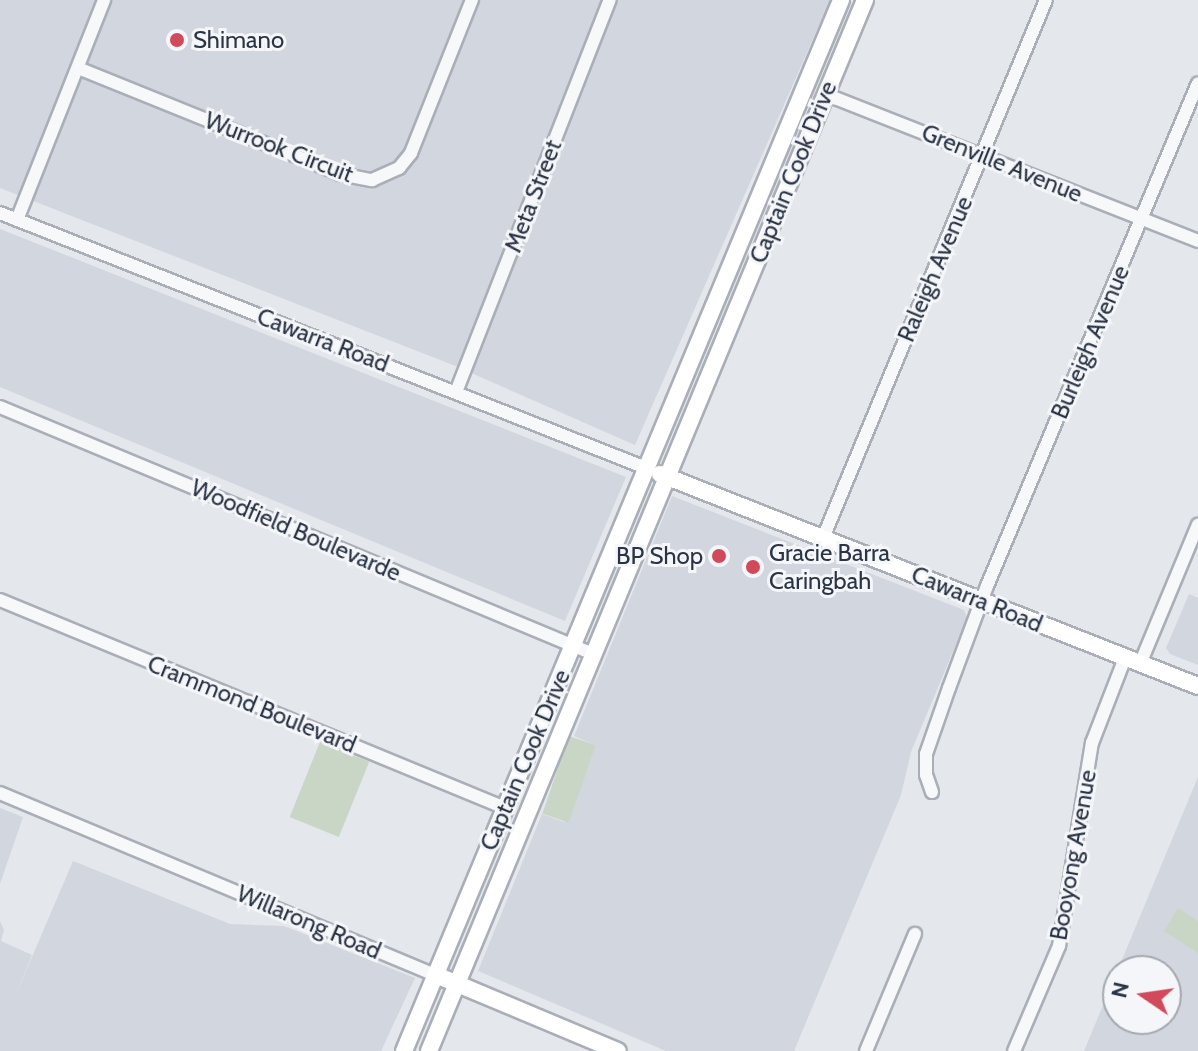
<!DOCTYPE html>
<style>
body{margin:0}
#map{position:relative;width:1198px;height:1051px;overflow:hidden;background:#e4e7ec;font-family:Cabin,sans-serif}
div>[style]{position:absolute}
.built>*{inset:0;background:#d2d6de}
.green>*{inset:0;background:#c9d6c5;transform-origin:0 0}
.roads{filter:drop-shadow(2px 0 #a9aeb7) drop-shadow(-2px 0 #a9aeb7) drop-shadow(0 2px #a9aeb7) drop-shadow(0 -2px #a9aeb7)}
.street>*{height:12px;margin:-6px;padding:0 6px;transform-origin:6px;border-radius:6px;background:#f7f8fa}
.secondary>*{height:16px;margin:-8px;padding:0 8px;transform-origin:8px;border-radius:8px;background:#fff}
.dots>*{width:22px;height:22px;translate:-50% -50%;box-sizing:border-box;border:4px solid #f4f6f9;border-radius:50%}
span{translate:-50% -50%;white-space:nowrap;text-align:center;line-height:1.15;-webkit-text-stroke:6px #f4f6f9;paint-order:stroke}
.poi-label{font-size:24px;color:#2b3445}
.left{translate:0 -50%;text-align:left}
.right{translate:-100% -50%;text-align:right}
.street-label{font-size:24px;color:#2b3445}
.north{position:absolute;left:1102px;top:955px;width:80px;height:80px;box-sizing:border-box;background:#f4f6f9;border:2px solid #a4a8b1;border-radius:50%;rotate:283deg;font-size:22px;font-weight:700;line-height:32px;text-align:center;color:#2b3445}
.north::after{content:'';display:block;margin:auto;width:28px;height:36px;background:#d1495b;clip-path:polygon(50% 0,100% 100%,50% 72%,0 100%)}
</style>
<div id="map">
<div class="built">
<i style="clip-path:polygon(0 0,830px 0,635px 445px,453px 365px,0 188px)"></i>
<i style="clip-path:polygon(0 229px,626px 477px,565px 621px,0 387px)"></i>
<i style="clip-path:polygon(672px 496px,964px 610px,967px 618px,911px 752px,901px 795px,794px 1051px,666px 1051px,478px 971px,542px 814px,564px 822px,595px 745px,574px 736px)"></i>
<i style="clip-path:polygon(1189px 594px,1198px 598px,1198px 665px,1170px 654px,1166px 648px)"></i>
<i style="clip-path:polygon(evenodd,1198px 777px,1198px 1051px,1084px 1051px,1198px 777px,1118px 971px,1166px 971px,1166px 1019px,1118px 1019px,1118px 971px)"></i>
<i style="clip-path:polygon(0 808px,23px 817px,0 884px)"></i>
<i style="clip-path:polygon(73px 861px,230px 924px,284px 926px,415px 978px,381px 1051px,0 1051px,0 921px,4px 930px,1px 941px,32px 955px,14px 999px)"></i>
</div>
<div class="green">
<i style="left:569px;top:736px;width:28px;height:82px;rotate:19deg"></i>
<i style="left:320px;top:742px;width:53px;height:81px;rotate:22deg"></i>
<i style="clip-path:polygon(1178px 908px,1198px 921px,1198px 953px,1164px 931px)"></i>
</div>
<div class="roads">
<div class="street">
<i style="left:78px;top:68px;width:283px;rotate:22deg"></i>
<i style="left:340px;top:174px;width:33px;rotate:11deg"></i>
<i style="left:372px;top:180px;width:30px;rotate:-24deg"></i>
<i style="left:399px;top:168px;width:19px;rotate:-51deg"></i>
<i style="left:411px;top:153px;width:165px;rotate:-68.3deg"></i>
<i style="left:825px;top:94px;width:401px;rotate:21.5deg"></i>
<i style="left:0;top:213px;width:695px;rotate:21.54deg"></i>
<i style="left:17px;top:220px;width:237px;rotate:-68.4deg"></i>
<i style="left:456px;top:392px;width:421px;rotate:-68.6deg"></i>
<i style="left:0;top:407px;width:642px;rotate:22.61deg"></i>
<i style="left:823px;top:538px;width:582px;rotate:-67.49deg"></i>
<i style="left:0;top:600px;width:546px;rotate:22.39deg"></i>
<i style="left:1140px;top:664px;width:151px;rotate:-67.4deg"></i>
<i style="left:932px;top:792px;width:18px;rotate:-109deg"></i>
<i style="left:926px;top:775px;width:21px;rotate:-90deg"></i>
<i style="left:926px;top:754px;width:70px;rotate:-70.8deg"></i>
<i style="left:949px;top:688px;width:109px;rotate:-69.6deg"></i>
<i style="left:987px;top:586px;width:545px;rotate:-67.24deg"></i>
<i style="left:0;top:793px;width:472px;rotate:22.7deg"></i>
<i style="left:866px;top:1051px;width:127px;rotate:-67.3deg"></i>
<i style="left:1014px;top:1051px;width:114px;rotate:-66.8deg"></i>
<i style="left:1059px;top:946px;width:206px;rotate:-80.8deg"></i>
<i style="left:1092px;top:743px;width:91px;rotate:-68.8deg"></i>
</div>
<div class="secondary">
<i style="left:660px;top:474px;width:578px;rotate:21.51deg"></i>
<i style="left:436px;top:975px;width:197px;rotate:22.7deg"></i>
<i style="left:404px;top:1051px;width:1138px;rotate:-67.42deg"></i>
<i style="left:429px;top:1051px;width:1138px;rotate:-67.47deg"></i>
</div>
</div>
<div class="dots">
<i style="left:177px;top:40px;background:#d1495b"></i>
<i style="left:719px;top:556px;background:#d1495b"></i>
<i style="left:753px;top:567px;background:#d1495b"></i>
</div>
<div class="poi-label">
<span class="left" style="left:193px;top:40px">Shimano</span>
<span class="left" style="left:769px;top:567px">Gracie Barra<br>Caringbah</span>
<span class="right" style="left:703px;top:556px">BP Shop</span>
</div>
<div class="street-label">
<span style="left:279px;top:147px;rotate:21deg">Wurrook Circuit</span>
<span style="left:1002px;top:163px;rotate:22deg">Grenville Avenue</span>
<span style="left:793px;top:172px;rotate:-68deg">Captain Cook Drive</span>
<span style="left:533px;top:196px;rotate:-69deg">Meta Street</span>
<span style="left:935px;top:269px;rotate:-67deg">Raleigh Avenue</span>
<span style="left:323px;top:340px;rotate:21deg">Cawarra Road</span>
<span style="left:1090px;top:342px;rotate:-67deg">Burleigh Avenue</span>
<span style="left:296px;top:530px;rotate:23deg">Woodfield Boulevarde</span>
<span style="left:977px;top:599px;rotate:22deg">Cawarra Road</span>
<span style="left:252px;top:704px;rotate:22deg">Crammond Boulevard</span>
<span style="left:525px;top:760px;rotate:-67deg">Captain Cook Drive</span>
<span style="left:1073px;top:855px;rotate:-80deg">Booyong Avenue</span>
<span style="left:309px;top:922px;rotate:23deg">Willarong Road</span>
</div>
<div class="north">N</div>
</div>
